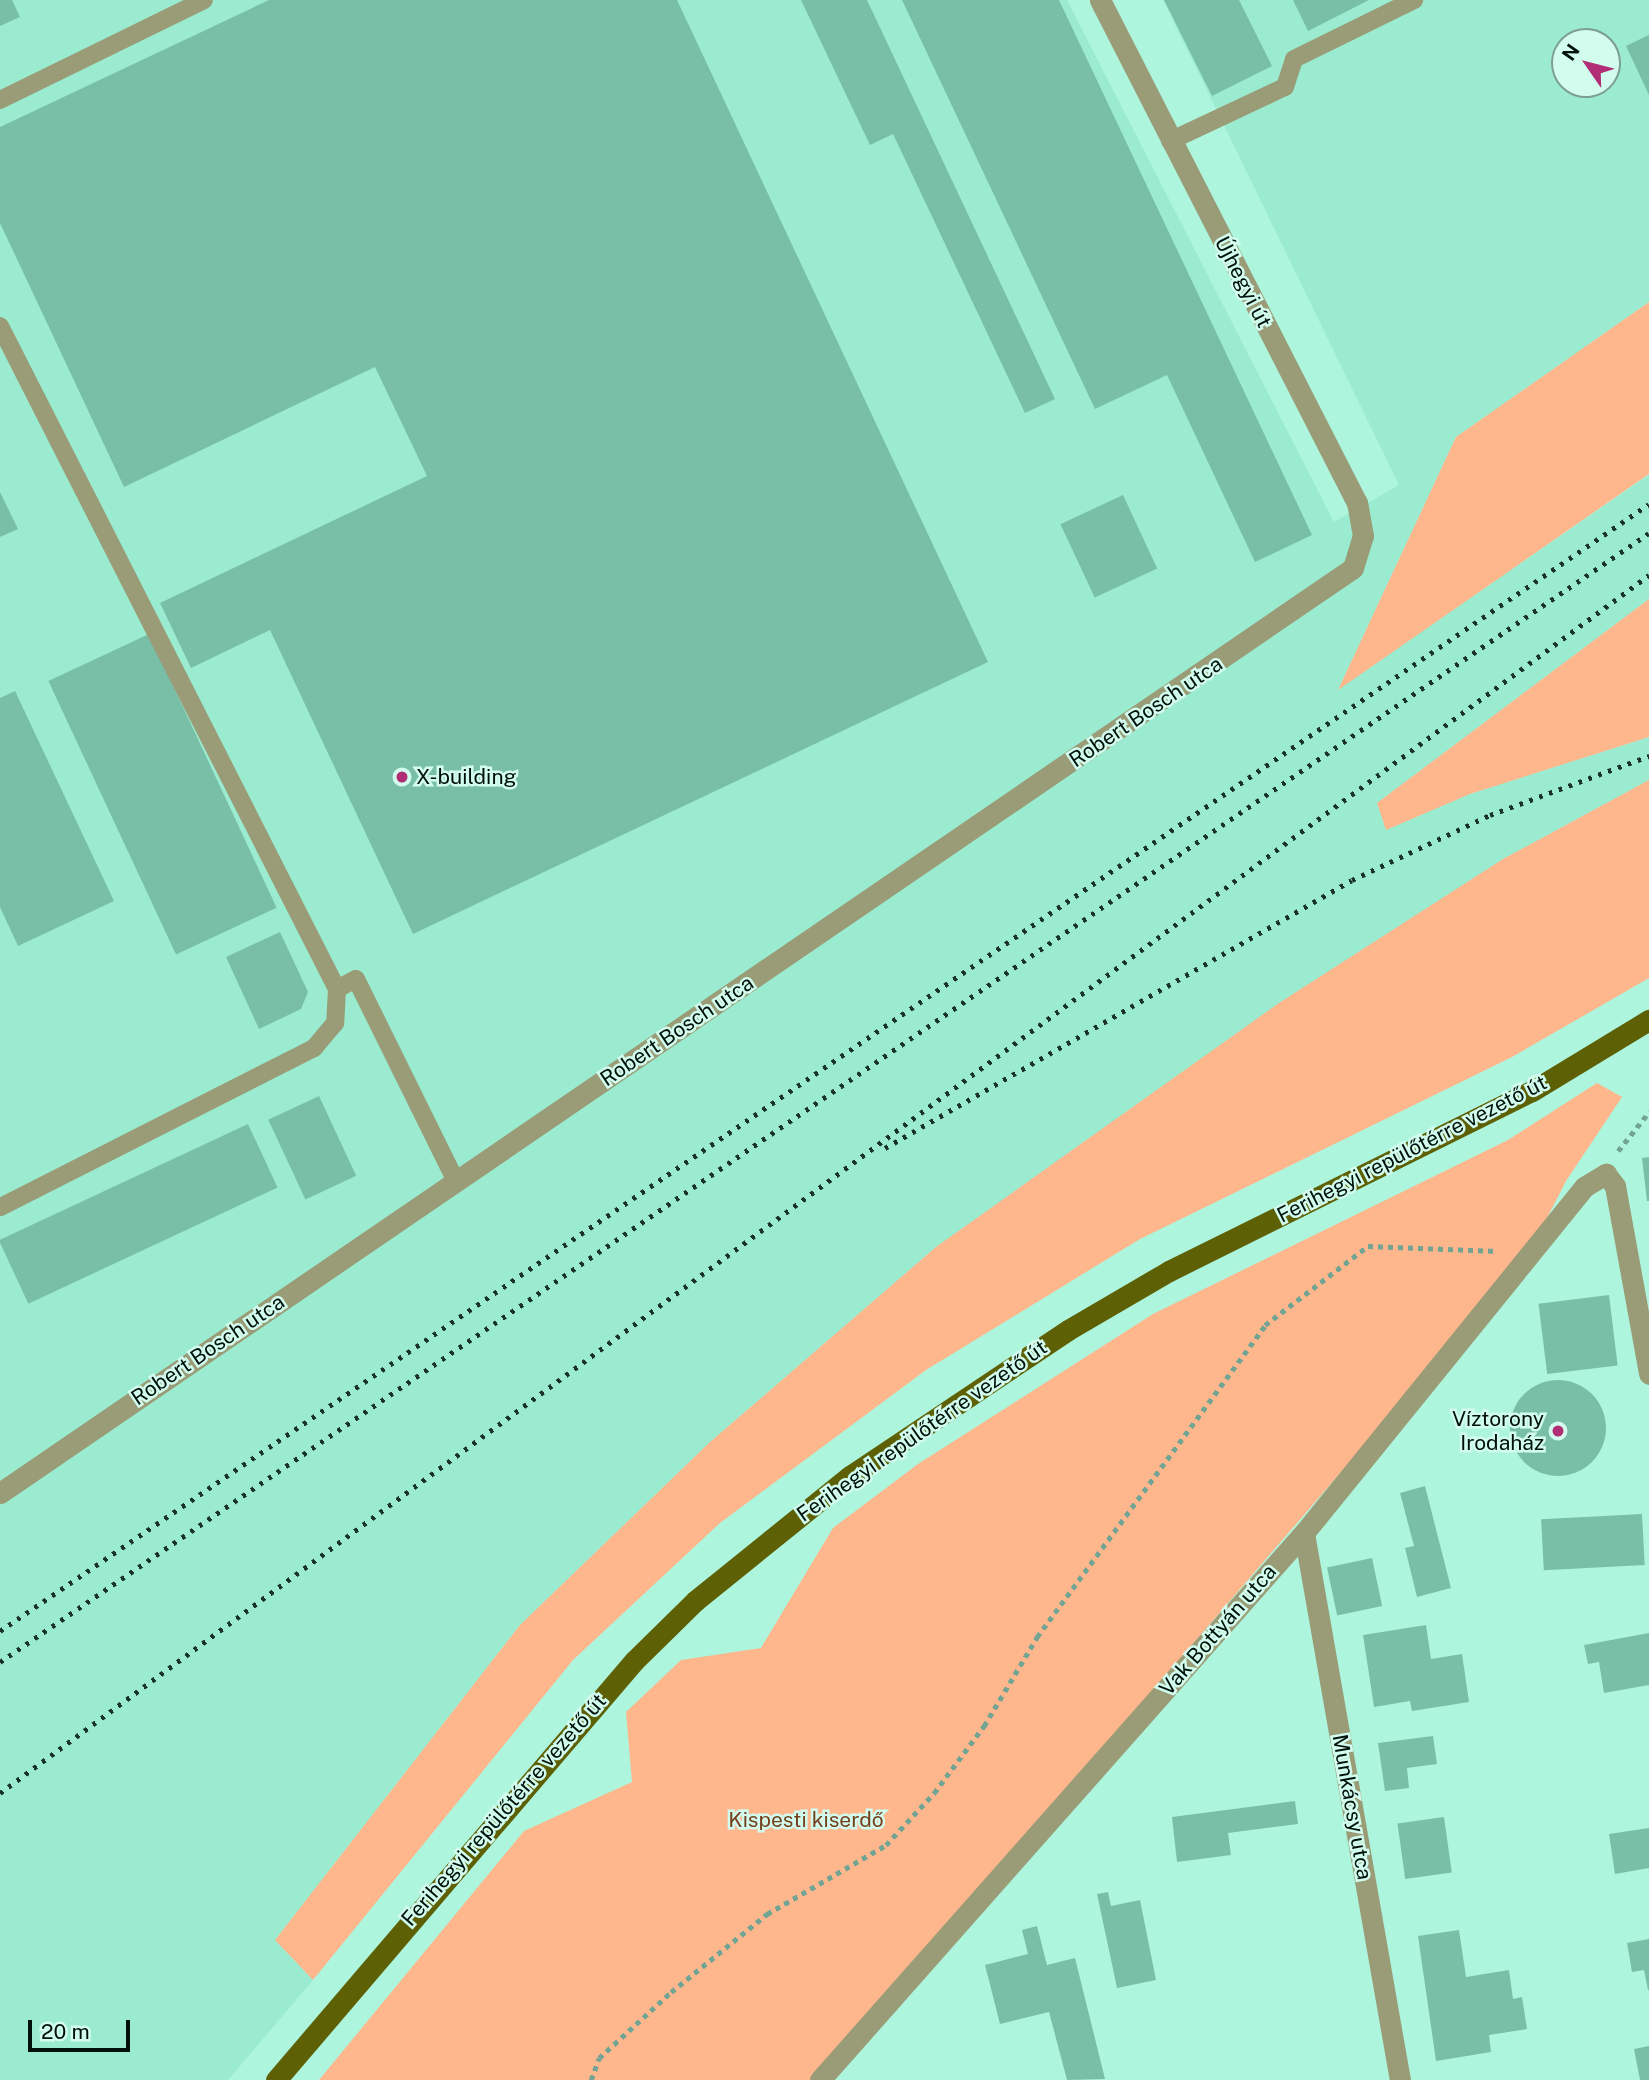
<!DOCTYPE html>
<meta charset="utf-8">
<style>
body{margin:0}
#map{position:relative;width:1649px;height:2080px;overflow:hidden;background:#aef5dd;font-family:"Public Sans",sans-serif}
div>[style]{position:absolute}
.built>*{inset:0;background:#9aebd0}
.green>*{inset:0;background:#feb78d}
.building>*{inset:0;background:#79bfa8;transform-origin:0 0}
.round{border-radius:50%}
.path>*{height:4.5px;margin-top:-2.25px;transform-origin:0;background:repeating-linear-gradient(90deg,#71a493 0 5px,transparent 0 10px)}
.lane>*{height:18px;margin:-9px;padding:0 9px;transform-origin:9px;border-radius:9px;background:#999c76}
.street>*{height:21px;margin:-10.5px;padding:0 10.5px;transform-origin:10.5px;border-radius:10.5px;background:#999c76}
.primary>*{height:21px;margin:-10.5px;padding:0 10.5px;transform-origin:10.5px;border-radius:10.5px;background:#5d6005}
.rail>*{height:5px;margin-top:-2.5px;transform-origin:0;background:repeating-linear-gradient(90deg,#1a332a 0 3.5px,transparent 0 10.5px)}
.dots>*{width:19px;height:19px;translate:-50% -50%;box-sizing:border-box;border:4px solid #d2fced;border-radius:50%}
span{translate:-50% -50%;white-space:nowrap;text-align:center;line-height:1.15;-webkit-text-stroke:5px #d2fced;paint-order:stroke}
.street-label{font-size:21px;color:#00100a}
.poi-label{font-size:21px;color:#00100a}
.left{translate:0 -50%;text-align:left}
.right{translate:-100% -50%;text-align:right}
.park-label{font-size:21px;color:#753f1b}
.north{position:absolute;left:1551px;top:28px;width:70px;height:70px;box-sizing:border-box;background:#d2fced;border:2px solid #7e9e92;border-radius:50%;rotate:305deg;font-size:19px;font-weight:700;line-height:28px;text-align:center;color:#00100a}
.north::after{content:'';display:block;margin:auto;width:24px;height:32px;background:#b12e76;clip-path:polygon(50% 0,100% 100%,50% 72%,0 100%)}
.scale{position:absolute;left:28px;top:2020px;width:102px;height:32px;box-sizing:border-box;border:4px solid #00100a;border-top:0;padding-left:9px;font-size:21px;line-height:24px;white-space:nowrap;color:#00100a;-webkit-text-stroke:5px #d2fced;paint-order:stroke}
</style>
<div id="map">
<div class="built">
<i style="clip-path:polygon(evenodd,0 0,1067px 0,1334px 522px,1399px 485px,1163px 0,1649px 0,1649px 302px,1456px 437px,1339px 688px,1649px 475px,1649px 599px,1377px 803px,1386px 830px,1470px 794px,1649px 737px,1649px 780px,1503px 859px,936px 1247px,710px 1442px,520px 1625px,275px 1940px,313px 1980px,228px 2080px,0 2080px,0 0,1565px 42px,1607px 42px,1607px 84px,1565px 84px,1565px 42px)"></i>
</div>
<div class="green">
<i style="clip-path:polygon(1649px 302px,1649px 474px,1338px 690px,1456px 437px)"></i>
<i style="clip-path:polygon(1649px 599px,1649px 737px,1470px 794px,1386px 830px,1377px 803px)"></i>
<i style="clip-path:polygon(1649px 780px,1649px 978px,1512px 1057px,1140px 1239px,926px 1370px,720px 1523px,573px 1660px,313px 1980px,275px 1940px,520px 1625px,710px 1442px,936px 1247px,1279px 1003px,1503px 859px)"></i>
<i style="clip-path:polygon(1597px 1083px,1622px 1097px,1566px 1181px,1528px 1255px,817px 2080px,319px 2080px,524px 1831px,632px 1782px,626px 1712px,681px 1660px,761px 1648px,833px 1528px,918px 1464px,1153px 1314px,1508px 1140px)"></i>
</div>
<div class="building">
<i style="clip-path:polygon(0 0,12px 0,20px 17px,0 26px)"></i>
<i style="clip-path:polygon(269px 0,677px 0,988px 662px,413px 934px,270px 630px,191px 668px,160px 603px,427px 476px,375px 367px,124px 487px,0 223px,0 127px)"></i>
<i style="clip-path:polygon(801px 0,867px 0,1055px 399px,1025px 413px,893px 134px,870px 145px)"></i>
<i style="clip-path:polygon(902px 0,1059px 0,1312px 535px,1255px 562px,1167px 375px,1095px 409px)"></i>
<i style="clip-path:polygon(1164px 0,1239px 0,1272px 66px,1212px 96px)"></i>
<i style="clip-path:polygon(1293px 0,1369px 0,1308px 31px)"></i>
<i style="clip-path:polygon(1649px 35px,1649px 95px,1626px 46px)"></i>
<i style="clip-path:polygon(0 492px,18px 529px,0 537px)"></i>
<i style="left:1123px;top:495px;width:81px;height:69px;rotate:65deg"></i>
<i style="left:149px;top:634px;width:302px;height:111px;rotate:65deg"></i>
<i style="clip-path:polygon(15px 691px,114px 901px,18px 946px,0 907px,0 698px)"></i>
<i style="clip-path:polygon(280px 932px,308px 992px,301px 1009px,259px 1029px,226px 957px)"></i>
<i style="left:319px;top:1096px;width:88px;height:56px;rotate:65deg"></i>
<i style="left:248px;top:1124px;width:70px;height:275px;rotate:65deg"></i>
<i style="clip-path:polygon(1649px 1157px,1649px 1201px,1647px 1201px,1642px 1158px)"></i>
<i style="left:1609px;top:1295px;width:71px;height:71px;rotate:83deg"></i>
<i class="round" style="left:1510px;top:1380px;width:96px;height:96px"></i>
<i style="clip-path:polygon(1425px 1486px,1451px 1588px,1417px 1597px,1405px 1548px,1414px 1546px,1400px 1493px)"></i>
<i style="left:1642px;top:1514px;width:51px;height:101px;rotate:87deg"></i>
<i style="left:1372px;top:1558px;width:49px;height:46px;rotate:78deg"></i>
<i style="clip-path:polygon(1426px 1625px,1431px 1659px,1462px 1654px,1469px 1702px,1412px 1711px,1410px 1701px,1374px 1707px,1363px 1635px)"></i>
<i style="clip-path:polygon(1649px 1633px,1649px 1685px,1604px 1693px,1599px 1662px,1588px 1664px,1584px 1645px)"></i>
<i style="clip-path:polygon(1433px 1736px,1437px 1764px,1407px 1768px,1409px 1788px,1385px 1791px,1378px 1743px)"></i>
<i style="clip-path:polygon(1295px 1801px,1298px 1824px,1228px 1833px,1231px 1855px,1177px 1862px,1172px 1817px)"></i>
<i style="left:1444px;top:1817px;width:56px;height:47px;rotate:82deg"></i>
<i style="clip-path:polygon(1649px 1828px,1649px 1868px,1615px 1874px,1609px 1834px)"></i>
<i style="clip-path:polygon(1108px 1892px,1111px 1906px,1140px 1900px,1156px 1980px,1117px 1988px,1097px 1894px)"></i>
<i style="clip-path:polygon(1037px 1926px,1047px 1965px,1075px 1958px,1105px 2079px,1067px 2080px,1049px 2012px,1000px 2024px,985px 1965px,1028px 1954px,1022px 1930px)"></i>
<i style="clip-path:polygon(1459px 1930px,1466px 1977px,1509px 1970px,1513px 1999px,1522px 1997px,1527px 2029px,1489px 2035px,1491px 2052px,1436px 2061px,1418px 1936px)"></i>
<i style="clip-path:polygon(1649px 1939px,1649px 1990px,1648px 1990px,1644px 1970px,1632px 1972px,1627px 1943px)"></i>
<i style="clip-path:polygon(1649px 2046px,1649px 2080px,1640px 2080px,1634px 2049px)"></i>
</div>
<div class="path">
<i style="left:1618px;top:1151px;width:50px;rotate:-51.5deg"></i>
<i style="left:591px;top:2080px;width:23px;rotate:-70deg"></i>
<i style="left:599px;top:2058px;width:98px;rotate:-42.5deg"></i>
<i style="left:671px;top:1992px;width:124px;rotate:-39.1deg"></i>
<i style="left:767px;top:1914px;width:138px;rotate:-30.1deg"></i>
<i style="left:886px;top:1845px;width:71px;rotate:-47.3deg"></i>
<i style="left:934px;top:1793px;width:84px;rotate:-53.3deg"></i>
<i style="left:984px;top:1726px;width:104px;rotate:-59.2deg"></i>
<i style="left:1037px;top:1637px;width:386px;rotate:-53.8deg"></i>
<i style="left:1265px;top:1325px;width:130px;rotate:-37.5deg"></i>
<i style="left:1368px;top:1246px;width:130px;rotate:2.2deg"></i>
</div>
<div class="lane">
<i style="left:0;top:100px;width:227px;rotate:-26.1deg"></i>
<i style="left:1170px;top:141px;width:127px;rotate:-25.2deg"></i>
<i style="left:1285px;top:87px;width:29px;rotate:-72deg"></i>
<i style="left:1294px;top:59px;width:134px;rotate:-26.2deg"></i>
<i style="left:0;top:326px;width:744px;rotate:63.06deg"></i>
<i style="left:337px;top:989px;width:34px;rotate:93deg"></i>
<i style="left:335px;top:1023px;width:33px;rotate:130deg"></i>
<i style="left:314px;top:1048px;width:352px;rotate:153.1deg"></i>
<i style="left:337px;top:989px;width:21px;rotate:-28deg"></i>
<i style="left:356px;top:979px;width:225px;rotate:63.7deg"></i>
</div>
<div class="street">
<i style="left:0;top:1493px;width:1639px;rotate:-34.36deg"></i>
<i style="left:1353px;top:568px;width:34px;rotate:-73deg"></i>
<i style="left:1363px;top:536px;width:34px;rotate:-100deg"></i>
<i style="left:1357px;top:503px;width:565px;rotate:-117.06deg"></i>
<i style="left:1304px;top:1533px;width:555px;rotate:80.05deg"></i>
<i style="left:820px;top:2080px;width:730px;rotate:-48.5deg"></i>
<i style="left:1304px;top:1533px;width:445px;rotate:-51deg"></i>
<i style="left:1584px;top:1187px;width:26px;rotate:-31deg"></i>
<i style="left:1606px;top:1174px;width:15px;rotate:53deg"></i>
<i style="left:1615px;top:1186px;width:191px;rotate:79.7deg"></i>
</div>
<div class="primary">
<i style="left:276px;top:2080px;width:551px;rotate:-49.49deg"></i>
<i style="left:634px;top:1661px;width:86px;rotate:-44.5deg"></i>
<i style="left:695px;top:1601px;width:199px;rotate:-38.9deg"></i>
<i style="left:850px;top:1476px;width:262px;rotate:-33.8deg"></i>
<i style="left:1068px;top:1330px;width:117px;rotate:-30.3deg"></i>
<i style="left:1169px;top:1271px;width:405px;rotate:-26.4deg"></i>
<i style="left:1532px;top:1091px;width:137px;rotate:-31.3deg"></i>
</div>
<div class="rail">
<i style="left:885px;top:1148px;width:538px;rotate:-29.85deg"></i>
<i style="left:1352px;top:880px;width:153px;rotate:-25.2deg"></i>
<i style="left:1490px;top:815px;width:170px;rotate:-20.4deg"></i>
<i style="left:0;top:1631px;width:1997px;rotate:-34.35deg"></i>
<i style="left:0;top:1662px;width:1998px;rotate:-34.4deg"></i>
<i style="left:0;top:1793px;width:2050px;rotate:-36.45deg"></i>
</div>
<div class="dots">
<i style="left:402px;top:777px;background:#b12e76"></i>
<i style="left:1558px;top:1431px;background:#b12e76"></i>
</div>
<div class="street-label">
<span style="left:1243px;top:282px;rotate:63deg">Újhegyi út</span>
<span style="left:1146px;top:712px;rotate:-34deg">Robert Bosch utca</span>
<span style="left:677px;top:1031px;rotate:-34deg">Robert Bosch utca</span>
<span style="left:1412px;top:1149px;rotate:-27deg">Ferihegyi repülőtérre vezető út</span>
<span style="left:208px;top:1350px;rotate:-34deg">Robert Bosch utca</span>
<span style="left:922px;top:1431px;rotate:-35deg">Ferihegyi repülőtérre vezető út</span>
<span style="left:1218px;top:1630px;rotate:-49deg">Vak Bottyán utca</span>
<span style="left:1352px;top:1807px;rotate:80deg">Munkácsy utca</span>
<span style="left:504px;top:1810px;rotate:-49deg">Ferihegyi repülőtérre vezető út</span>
</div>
<div class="poi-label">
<span class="left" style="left:416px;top:777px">X-building</span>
<span class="right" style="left:1544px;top:1431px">Víztorony<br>Irodaház</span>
</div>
<div class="park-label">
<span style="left:806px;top:1820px">Kispesti kiserdő</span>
</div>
<div class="north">N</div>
<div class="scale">20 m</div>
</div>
